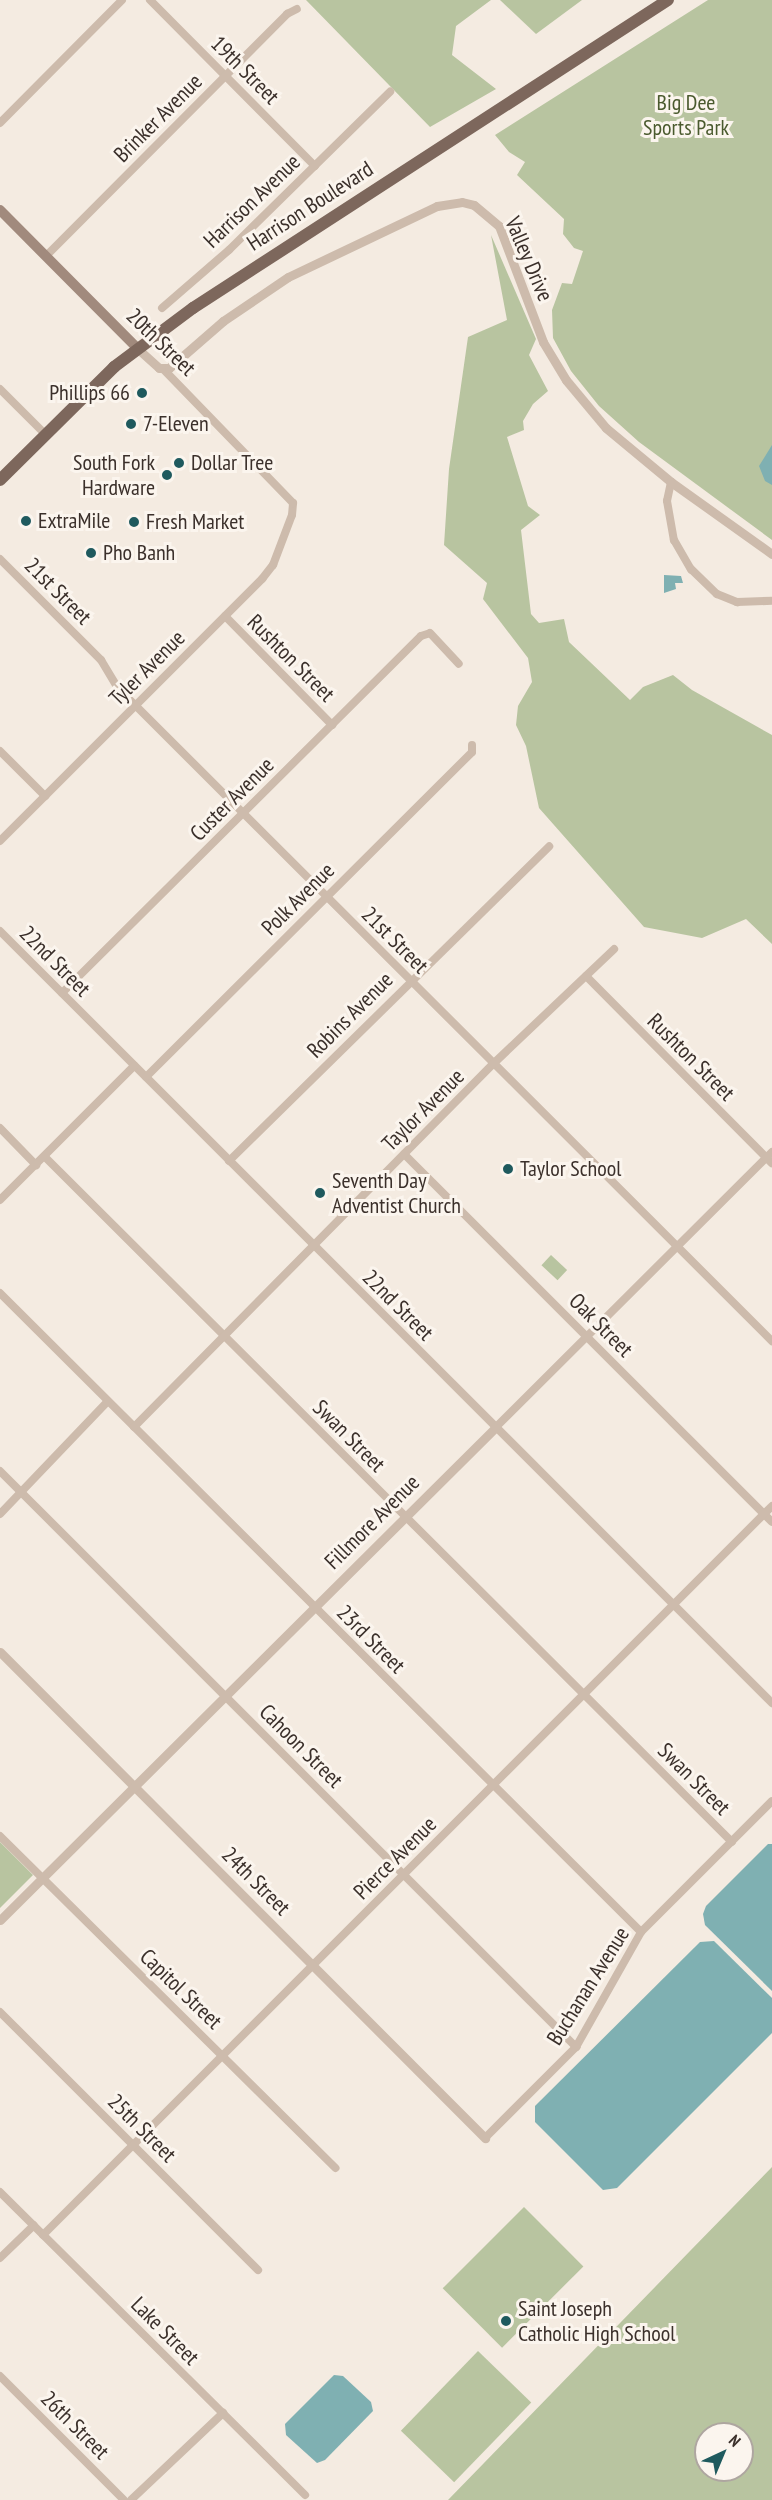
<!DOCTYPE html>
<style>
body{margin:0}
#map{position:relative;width:772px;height:2500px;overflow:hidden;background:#f4ebe1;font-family:"PT Sans Narrow",sans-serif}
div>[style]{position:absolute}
.green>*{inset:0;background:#b8c4a0;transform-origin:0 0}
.water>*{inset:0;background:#7fb0b2}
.minor>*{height:8px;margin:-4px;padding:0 4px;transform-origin:4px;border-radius:4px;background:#cdbbac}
.tertiary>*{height:9px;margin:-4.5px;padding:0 4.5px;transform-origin:4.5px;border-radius:4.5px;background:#cdbbac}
.secondary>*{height:10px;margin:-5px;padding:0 5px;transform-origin:5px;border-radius:5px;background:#a18a7d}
.primary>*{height:12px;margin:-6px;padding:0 6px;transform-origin:6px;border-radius:6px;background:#7d675c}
.dots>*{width:16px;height:16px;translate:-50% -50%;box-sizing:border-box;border:3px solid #fbf5ee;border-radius:50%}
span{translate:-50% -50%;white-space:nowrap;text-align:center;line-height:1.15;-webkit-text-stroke:6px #fbf5ee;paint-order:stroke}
.street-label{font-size:22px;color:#3b302b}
.park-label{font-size:22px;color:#4a5a2e}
.poi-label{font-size:22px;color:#3b302b}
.right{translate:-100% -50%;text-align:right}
.left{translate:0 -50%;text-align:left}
.north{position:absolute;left:694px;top:2422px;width:60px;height:60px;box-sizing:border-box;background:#fbf5ee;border:2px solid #aea6a0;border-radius:50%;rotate:44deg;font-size:16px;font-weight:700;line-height:24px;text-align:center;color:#3b302b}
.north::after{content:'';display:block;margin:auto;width:21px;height:27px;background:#1f5a5e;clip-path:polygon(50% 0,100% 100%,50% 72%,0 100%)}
</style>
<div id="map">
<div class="green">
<i style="clip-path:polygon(306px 0,491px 0,456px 26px,452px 55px,496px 89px,430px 127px)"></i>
<i style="clip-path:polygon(500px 0,582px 0,536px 34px)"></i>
<i style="clip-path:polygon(708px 0,772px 0,772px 540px,639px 442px,599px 406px,571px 371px,553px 338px,552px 310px,562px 283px,572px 284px,583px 251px,574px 248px,563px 234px,564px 219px,517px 175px,525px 162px,509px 152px,495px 135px)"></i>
<i style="clip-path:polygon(491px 235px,536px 339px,529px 355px,548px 391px,533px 404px,523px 421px,524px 430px,507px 437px,528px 506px,540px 515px,521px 530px,531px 614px,539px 623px,564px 619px,569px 642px,630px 700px,643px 687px,673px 675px,692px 690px,772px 735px,772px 944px,746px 919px,702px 938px,644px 927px,539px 808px,526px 746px,516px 725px,518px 706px,532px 682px,528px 658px,483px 599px,487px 583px,444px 545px,449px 469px,468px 337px,507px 320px)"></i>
<i style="left:551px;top:1255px;width:22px;height:14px;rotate:43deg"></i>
<i style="clip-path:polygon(0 1842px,33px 1875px,0 1908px)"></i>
<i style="clip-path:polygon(evenodd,772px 2167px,772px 2500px,448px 2500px,690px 2251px,772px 2167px,706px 2434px,742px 2434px,742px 2470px,706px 2470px,706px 2434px)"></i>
<i style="left:524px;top:2207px;width:84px;height:115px;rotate:45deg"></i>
<i style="left:478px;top:2351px;width:74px;height:111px;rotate:44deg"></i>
</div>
<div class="water">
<i style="clip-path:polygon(772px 445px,772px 485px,765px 481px,759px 466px)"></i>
<i style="clip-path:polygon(664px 575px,681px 576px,683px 583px,675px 583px,676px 589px,664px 593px)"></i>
<i style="clip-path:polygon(768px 1844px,772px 1844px,772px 1991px,705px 1925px,703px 1914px,706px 1906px)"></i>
<i style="clip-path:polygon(714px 1941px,772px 1998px,772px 2033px,617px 2188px,603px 2190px,535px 2122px,535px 2106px,700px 1942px)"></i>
<i style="clip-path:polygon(334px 2375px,343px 2376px,371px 2402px,373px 2411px,325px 2460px,317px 2463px,286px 2435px,285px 2424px)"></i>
</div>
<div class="minor">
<i style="left:150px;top:0;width:234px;rotate:45.2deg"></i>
<i style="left:0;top:123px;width:173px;rotate:-45.2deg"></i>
<i style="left:46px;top:256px;width:342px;rotate:-45.1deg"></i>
<i style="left:287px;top:14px;width:11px;rotate:-27deg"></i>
<i style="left:162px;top:308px;width:89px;rotate:-40.9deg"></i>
<i style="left:229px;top:250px;width:226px;rotate:-44.5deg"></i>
<i style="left:0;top:389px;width:64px;rotate:45deg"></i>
<i style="left:671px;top:482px;width:19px;rotate:102deg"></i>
<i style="left:667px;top:501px;width:40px;rotate:80deg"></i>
<i style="left:674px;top:540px;width:34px;rotate:60deg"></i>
<i style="left:691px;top:569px;width:36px;rotate:44deg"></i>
<i style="left:717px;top:594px;width:22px;rotate:22deg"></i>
<i style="left:737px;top:602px;width:35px;rotate:-2deg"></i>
<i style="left:0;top:559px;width:143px;rotate:45deg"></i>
<i style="left:101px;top:660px;width:31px;rotate:59deg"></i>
<i style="left:117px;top:687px;width:926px;rotate:44.96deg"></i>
<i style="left:225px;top:616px;width:153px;rotate:45.5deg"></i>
<i style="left:0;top:751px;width:64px;rotate:45deg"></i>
<i style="left:0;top:841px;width:371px;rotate:-45deg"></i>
<i style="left:262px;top:579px;width:18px;rotate:-52deg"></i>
<i style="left:273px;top:565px;width:53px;rotate:-69.2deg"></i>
<i style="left:292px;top:515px;width:12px;rotate:-85deg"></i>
<i style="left:293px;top:503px;width:185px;rotate:-134.1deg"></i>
<i style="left:0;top:931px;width:1092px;rotate:45deg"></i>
<i style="left:586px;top:976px;width:264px;rotate:45.2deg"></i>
<i style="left:62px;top:993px;width:506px;rotate:-44.84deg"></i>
<i style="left:421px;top:636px;width:9px;rotate:-18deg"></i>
<i style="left:430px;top:633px;width:42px;rotate:46.9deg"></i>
<i style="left:146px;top:1077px;width:460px;rotate:-44.9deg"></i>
<i style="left:472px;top:752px;width:7px;rotate:-90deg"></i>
<i style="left:0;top:1128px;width:52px;rotate:45.8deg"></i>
<i style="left:404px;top:1154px;width:520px;rotate:45deg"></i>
<i style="left:45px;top:1157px;width:970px;rotate:44.92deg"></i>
<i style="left:229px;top:1161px;width:449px;rotate:-44.5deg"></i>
<i style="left:0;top:1200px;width:190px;rotate:-45deg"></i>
<i style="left:0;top:1293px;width:905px;rotate:44.91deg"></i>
<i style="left:134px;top:1427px;width:511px;rotate:-45.32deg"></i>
<i style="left:493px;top:1064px;width:167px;rotate:-43.5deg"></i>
<i style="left:495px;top:1428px;width:391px;rotate:-44.9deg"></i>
<i style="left:0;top:1471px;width:815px;rotate:45deg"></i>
<i style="left:0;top:1514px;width:156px;rotate:-46.3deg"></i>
<i style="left:0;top:1836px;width:472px;rotate:44.7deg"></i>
<i style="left:0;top:2012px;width:365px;rotate:45deg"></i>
<i style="left:485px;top:2138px;width:129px;rotate:-45deg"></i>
<i style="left:576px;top:2047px;width:132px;rotate:-60.5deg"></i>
<i style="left:641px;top:1932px;width:185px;rotate:-45deg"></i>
<i style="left:0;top:2192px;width:430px;rotate:44.8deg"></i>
<i style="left:43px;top:2235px;width:1031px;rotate:-45deg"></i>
<i style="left:0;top:2258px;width:47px;rotate:-44.1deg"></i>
<i style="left:0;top:2376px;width:175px;rotate:45deg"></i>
<i style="left:131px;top:2500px;width:127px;rotate:-43.4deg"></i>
</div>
<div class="tertiary">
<i style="left:138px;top:349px;width:28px;rotate:42deg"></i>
<i style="left:159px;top:368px;width:10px"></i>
<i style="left:169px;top:368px;width:72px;rotate:-41deg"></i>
<i style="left:223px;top:321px;width:78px;rotate:-34.1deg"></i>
<i style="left:288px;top:277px;width:165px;rotate:-25.5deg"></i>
<i style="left:437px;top:206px;width:25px;rotate:-9deg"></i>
<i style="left:462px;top:202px;width:12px;rotate:14deg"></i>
<i style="left:474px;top:205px;width:33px;rotate:40deg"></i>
<i style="left:499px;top:226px;width:124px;rotate:69.2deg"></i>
<i style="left:543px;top:342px;width:44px;rotate:58.8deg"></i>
<i style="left:566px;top:380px;width:62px;rotate:50.2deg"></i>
<i style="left:606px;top:428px;width:85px;rotate:39.7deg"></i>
<i style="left:671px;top:482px;width:124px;rotate:35.5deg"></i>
<i style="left:0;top:1652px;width:687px;rotate:45.06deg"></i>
<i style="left:0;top:1920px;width:698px;rotate:-44.83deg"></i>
</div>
<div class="secondary">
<i style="left:0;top:210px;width:196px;rotate:45.2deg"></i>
</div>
<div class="primary">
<i style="left:0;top:480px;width:161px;rotate:-44.7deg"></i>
<i style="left:114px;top:367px;width:99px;rotate:-36.8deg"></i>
<i style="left:193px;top:308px;width:566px;rotate:-32.96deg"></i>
</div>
<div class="dots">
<i style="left:142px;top:393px;background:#1f5a5e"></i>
<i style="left:131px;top:424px;background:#1f5a5e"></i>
<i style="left:179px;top:463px;background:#1f5a5e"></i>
<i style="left:167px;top:475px;background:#1f5a5e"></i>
<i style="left:26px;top:521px;background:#1f5a5e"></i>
<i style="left:134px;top:522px;background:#1f5a5e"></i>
<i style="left:91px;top:553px;background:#1f5a5e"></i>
<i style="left:508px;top:1169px;background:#1f5a5e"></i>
<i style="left:320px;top:1193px;background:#1f5a5e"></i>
<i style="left:506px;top:2321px;background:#1f5a5e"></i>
</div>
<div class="street-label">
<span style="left:245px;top:70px;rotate:45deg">19th Street</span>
<span style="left:158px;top:118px;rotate:-45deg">Brinker Avenue</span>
<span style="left:252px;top:201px;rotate:-44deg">Harrison Avenue</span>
<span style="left:310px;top:206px;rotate:-33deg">Harrison Boulevard</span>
<span style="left:529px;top:259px;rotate:67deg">Valley Drive</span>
<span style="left:161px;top:342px;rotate:44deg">20th Street</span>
<span style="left:58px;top:591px;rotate:45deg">21st Street</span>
<span style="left:291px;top:658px;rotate:45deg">Rushton Street</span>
<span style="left:147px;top:668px;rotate:-45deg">Tyler Avenue</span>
<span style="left:232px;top:799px;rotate:-45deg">Custer Avenue</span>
<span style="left:298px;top:899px;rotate:-45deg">Polk Avenue</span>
<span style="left:395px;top:940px;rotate:45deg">21st Street</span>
<span style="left:55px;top:961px;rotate:45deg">22nd Street</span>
<span style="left:350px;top:1015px;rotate:-45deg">Robins Avenue</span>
<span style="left:691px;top:1057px;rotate:45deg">Rushton Street</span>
<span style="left:423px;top:1110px;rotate:-45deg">Taylor Avenue</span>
<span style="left:398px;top:1305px;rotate:45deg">22nd Street</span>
<span style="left:601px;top:1325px;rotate:45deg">Oak Street</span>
<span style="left:349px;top:1436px;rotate:45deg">Swan Street</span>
<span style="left:372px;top:1522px;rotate:-45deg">Fillmore Avenue</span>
<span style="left:371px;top:1639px;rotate:45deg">23rd Street</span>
<span style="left:301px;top:1746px;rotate:45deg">Cahoon Street</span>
<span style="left:694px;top:1779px;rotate:45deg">Swan Street</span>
<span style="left:395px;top:1858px;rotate:-45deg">Pierce Avenue</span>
<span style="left:256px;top:1881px;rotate:45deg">24th Street</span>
<span style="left:588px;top:1986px;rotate:-58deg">Buchanan Avenue</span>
<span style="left:181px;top:1989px;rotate:44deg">Capitol Street</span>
<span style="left:142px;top:2128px;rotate:45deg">25th Street</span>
<span style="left:165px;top:2331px;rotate:45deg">Lake Street</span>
<span style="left:75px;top:2425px;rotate:45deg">26th Street</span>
</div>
<div class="park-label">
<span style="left:686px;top:115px">Big Dee<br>Sports Park</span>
</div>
<div class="poi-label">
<span class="right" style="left:130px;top:393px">Phillips 66</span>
<span class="left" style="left:143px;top:424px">7-Eleven</span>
<span class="right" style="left:155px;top:475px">South Fork<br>Hardware</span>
<span class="left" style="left:191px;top:463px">Dollar Tree</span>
<span class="left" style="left:38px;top:521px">ExtraMile</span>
<span class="left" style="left:146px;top:522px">Fresh Market</span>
<span class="left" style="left:103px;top:553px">Pho Banh</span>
<span class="left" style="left:520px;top:1169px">Taylor School</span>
<span class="left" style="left:332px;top:1193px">Seventh Day<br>Adventist Church</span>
<span class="left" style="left:518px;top:2321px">Saint Joseph<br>Catholic High School</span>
</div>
<div class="north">N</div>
</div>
